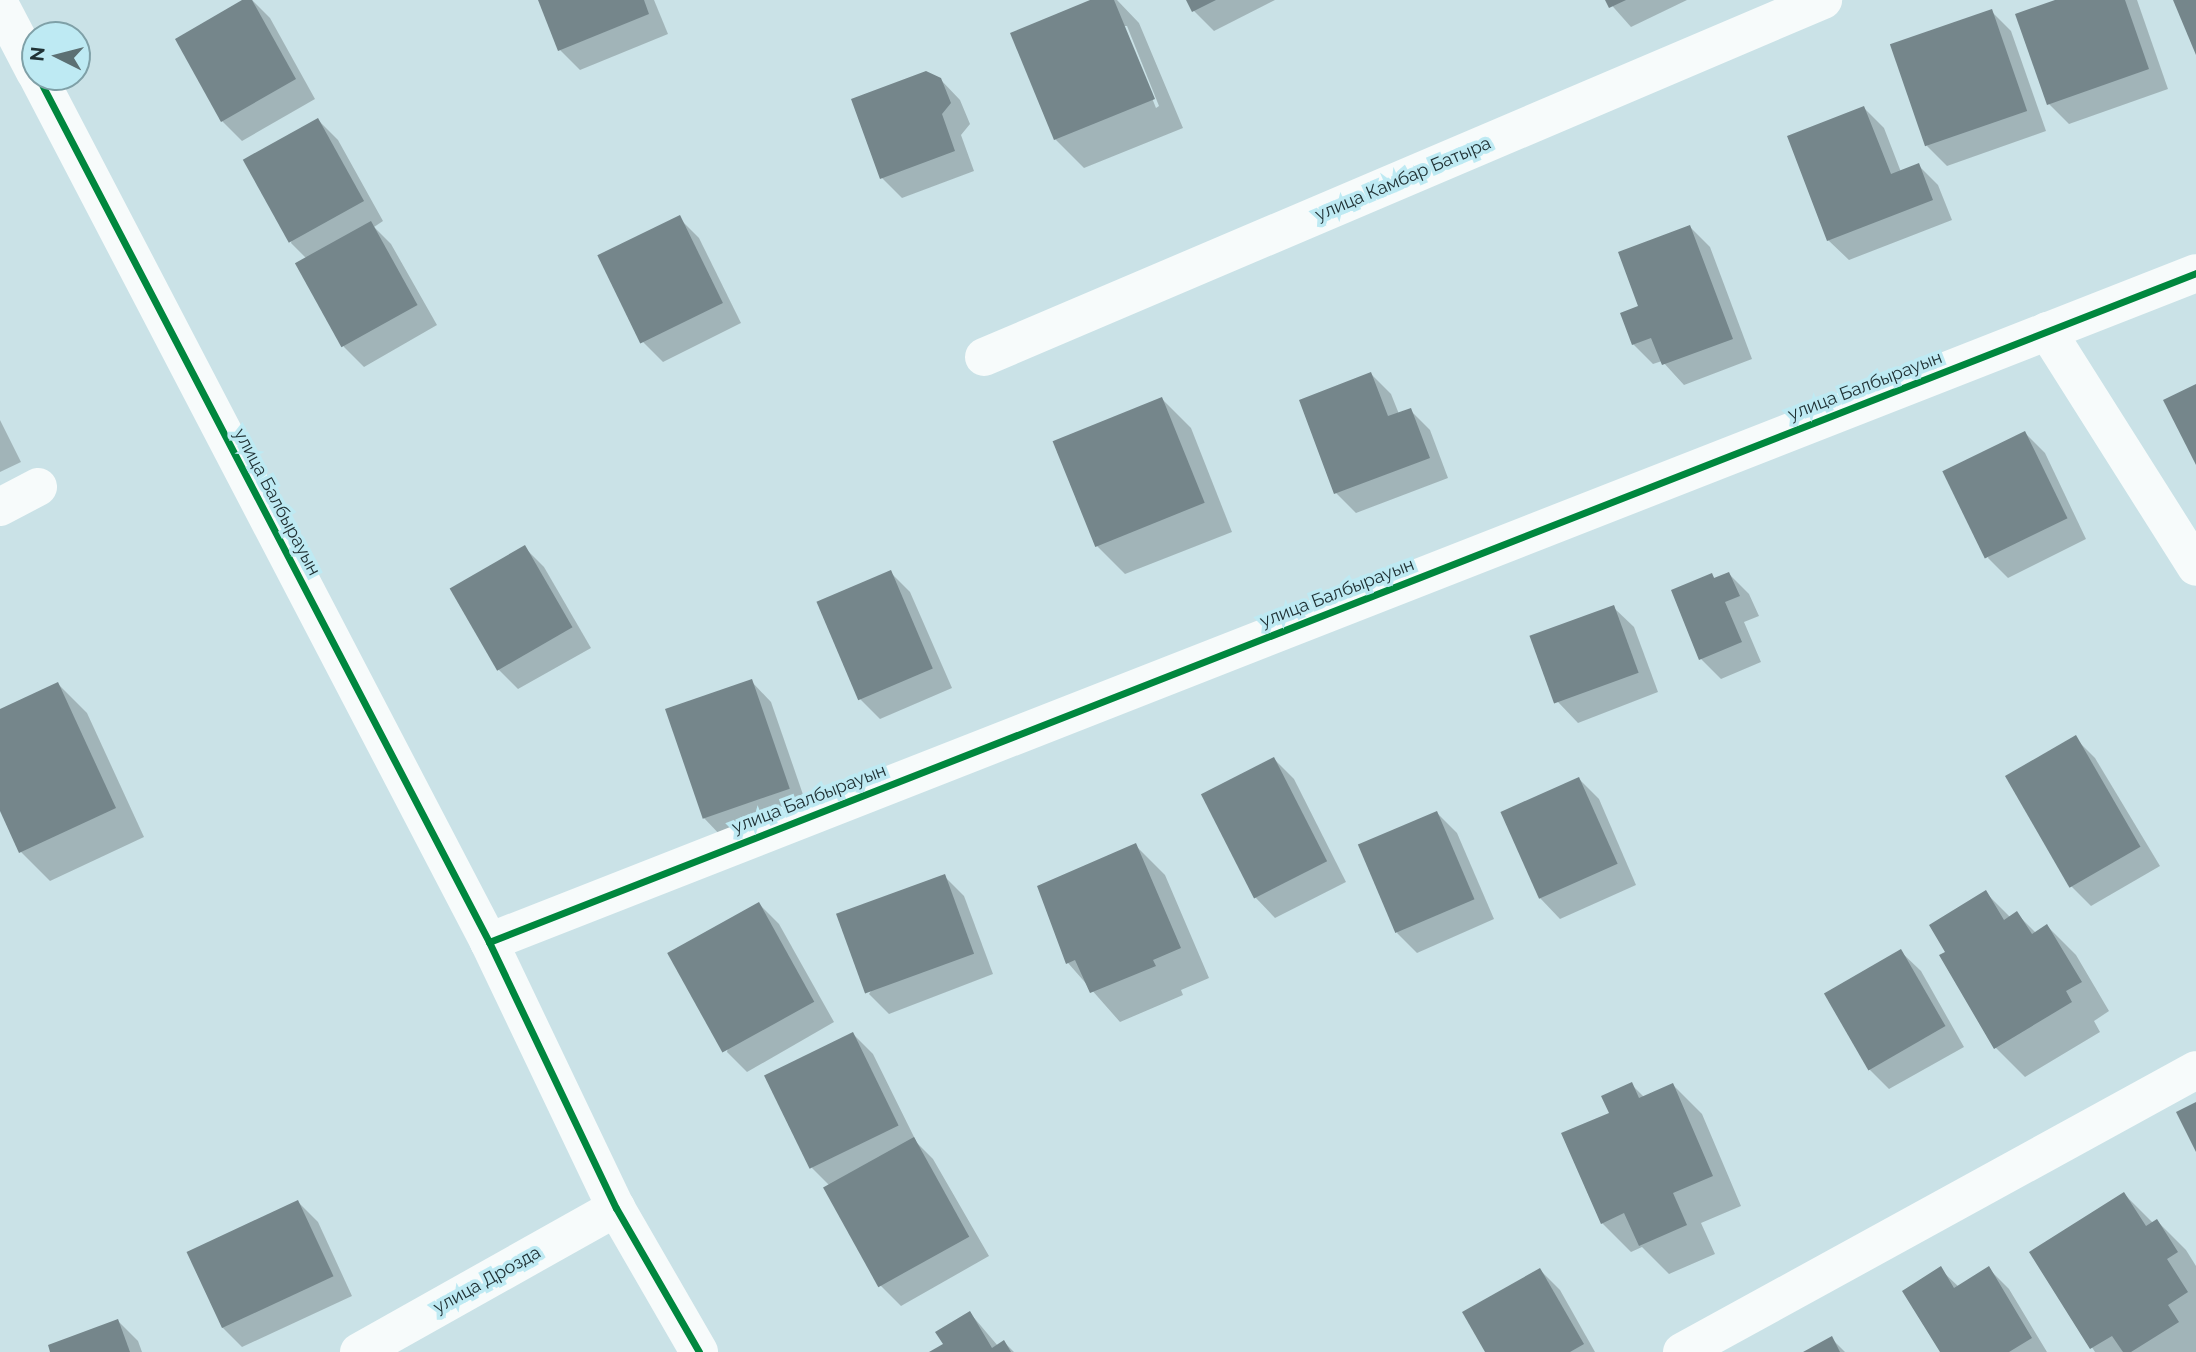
<!DOCTYPE html>
<meta charset="utf-8">
<style>
body{margin:0}
#map{position:relative;width:2196px;height:1352px;overflow:hidden;background:#cae2e7;font-family:Raleway,sans-serif}
div>[style]{position:absolute}
.shadow>*{inset:0;background:#0003}
.building>*{inset:0;background:#75868b;transform-origin:0 0}
.minor>*{height:38px;margin:-19px;padding:0 19px;transform-origin:19px;border-radius:19px;background:#f7fbfb}
.cycleway>*{height:7px;margin:-3.5px;padding:0 3.5px;transform-origin:3.5px;border-radius:3.5px;background:#00873e}
span{translate:-50% -50%;white-space:nowrap;text-align:center;line-height:1.15;-webkit-text-stroke:7px #beeaf3;paint-order:stroke}
.street-label{font-size:18px;color:#203235}
.north{position:absolute;left:21px;top:21px;width:70px;height:70px;box-sizing:border-box;background:#beeaf3;border:2px solid #7fa0a7;border-radius:50%;rotate:276deg;font-size:19px;font-weight:700;line-height:28px;text-align:center;color:#203235}
.north::after{content:'';display:block;margin:auto;width:24px;height:32px;background:#5c7073;clip-path:polygon(50% 0,100% 100%,50% 72%,0 100%)}
</style>
<div id="map">
<div class="shadow">
<i style="clip-path:polygon(246px 0,252px 0,270px 18px,315px 99px,242px 141px,222px 121px)"></i>
<i style="clip-path:polygon(539px 0,654px 0,668px 34px,580px 70px,560px 50px)"></i>
<i style="clip-path:polygon(evenodd,1095px 0,1117px 0,1139px 23px,1183px 128px,1084px 168px,1055px 139px,1095px 0,1123px 26px,1127px 26px,1159px 106px,1156px 108px,1123px 26px)"></i>
<i style="clip-path:polygon(1188px 0,1275px 0,1214px 31px,1194px 11px)"></i>
<i style="clip-path:polygon(1607px 0,1687px 0,1631px 27px)"></i>
<i style="clip-path:polygon(2060px 0,2137px 0,2168px 89px,2069px 124px,2049px 104px)"></i>
<i style="clip-path:polygon(1991px 11px,2011px 31px,2046px 131px,1947px 166px,1927px 146px)"></i>
<i style="clip-path:polygon(940px 79px,960px 100px,970px 124px,961px 135px,974px 171px,902px 198px,882px 178px)"></i>
<i style="clip-path:polygon(1864px 108px,1884px 128px,1901px 172px,1918px 165px,1938px 185px,1952px 220px,1849px 260px,1828px 240px)"></i>
<i style="clip-path:polygon(318px 120px,338px 140px,383px 221px,374px 227px,391px 244px,437px 325px,364px 367px,344px 347px,308px 260px,291px 243px)"></i>
<i style="clip-path:polygon(679px 218px,699px 238px,741px 323px,663px 362px,643px 342px,600px 257px)"></i>
<i style="clip-path:polygon(1690px 227px,1710px 247px,1752px 359px,1684px 385px,1662px 361px,1653px 364px,1633px 344px,1641px 307px)"></i>
<i style="clip-path:polygon(1371px 374px,1391px 394px,1399px 414px,1410px 410px,1430px 430px,1448px 478px,1356px 513px,1336px 493px)"></i>
<i style="clip-path:polygon(1162px 399px,1191px 428px,1232px 532px,1125px 574px,1096px 545px)"></i>
<i style="clip-path:polygon(0 420px,21px 462px,0 472px)"></i>
<i style="clip-path:polygon(2025px 433px,2045px 453px,2086px 539px,2008px 578px,1988px 558px)"></i>
<i style="clip-path:polygon(524px 547px,544px 567px,591px 648px,518px 689px,498px 669px)"></i>
<i style="clip-path:polygon(890px 572px,910px 592px,952px 688px,880px 719px,860px 699px)"></i>
<i style="clip-path:polygon(1729px 574px,1749px 594px,1759px 616px,1744px 622px,1761px 662px,1721px 679px,1701px 659px,1712px 575px,1715px 579px)"></i>
<i style="clip-path:polygon(1613px 607px,1634px 627px,1658px 692px,1578px 723px,1558px 702px,1533px 637px)"></i>
<i style="clip-path:polygon(751px 681px,771px 702px,808px 809px,723px 838px,703px 817px)"></i>
<i style="clip-path:polygon(58px 684px,87px 713px,144px 837px,50px 881px,21px 852px,0 807px,0 711px)"></i>
<i style="clip-path:polygon(2075px 738px,2095px 758px,2160px 866px,2091px 906px,2071px 886px)"></i>
<i style="clip-path:polygon(1274px 759px,1294px 779px,1346px 882px,1275px 918px,1255px 897px,1204px 795px)"></i>
<i style="clip-path:polygon(1579px 779px,1599px 799px,1636px 885px,1560px 919px,1540px 898px,1502px 813px)"></i>
<i style="clip-path:polygon(1437px 813px,1457px 833px,1494px 919px,1417px 953px,1397px 933px)"></i>
<i style="clip-path:polygon(1135px 845px,1165px 875px,1209px 978px,1181px 990px,1183px 995px,1120px 1022px,1068px 963px)"></i>
<i style="clip-path:polygon(944px 876px,964px 896px,993px 974px,889px 1014px,869px 994px)"></i>
<i style="clip-path:polygon(1986px 893px,2011px 918px,2017px 914px,2036px 933px,2047px 926px,2076px 955px,2109px 1011px,2094px 1021px,2100px 1032px,2025px 1077px,1996px 1048px,1948px 952px)"></i>
<i style="clip-path:polygon(759px 904px,779px 924px,834px 1022px,747px 1072px,727px 1052px)"></i>
<i style="clip-path:polygon(1900px 951px,1921px 971px,1964px 1047px,1889px 1089px,1869px 1069px,1826px 994px)"></i>
<i style="clip-path:polygon(853px 1034px,873px 1054px,917px 1143px,933px 1159px,989px 1256px,901px 1306px,881px 1286px,831px 1187px,812px 1168px)"></i>
<i style="clip-path:polygon(1631px 1084px,1644px 1097px,1673px 1085px,1702px 1114px,1741px 1206px,1701px 1223px,1715px 1254px,1669px 1274px,1642px 1247px,1631px 1252px,1602px 1223px,1611px 1114px)"></i>
<i style="clip-path:polygon(2124px 1194px,2154px 1224px,2157px 1221px,2186px 1250px,2196px 1266px,2196px 1352px,2095px 1352px,2031px 1253px)"></i>
<i style="clip-path:polygon(298px 1202px,318px 1222px,352px 1296px,242px 1347px,222px 1327px)"></i>
<i style="clip-path:polygon(1940px 1269px,1959px 1287px,1989px 1269px,2009px 1289px,2047px 1352px,1942px 1352px)"></i>
<i style="clip-path:polygon(1540px 1270px,1560px 1290px,1595px 1352px,1487px 1352px)"></i>
<i style="clip-path:polygon(970px 1313px,998px 1346px,1004px 1342px,1014px 1352px,932px 1352px,945px 1344px)"></i>
<i style="clip-path:polygon(118px 1321px,138px 1341px,142px 1352px,52px 1352px)"></i>
<i style="clip-path:polygon(1831px 1338px,1845px 1352px,1807px 1352px)"></i>
</div>
<div class="building">
<i style="clip-path:polygon(242px 0,252px 0,296px 79px,221px 122px,175px 39px)"></i>
<i style="clip-path:polygon(538px 0,644px 0,649px 14px,558px 51px)"></i>
<i style="clip-path:polygon(1090px 0,1114px 0,1155px 99px,1054px 140px,1010px 33px)"></i>
<i style="clip-path:polygon(1186px 0,1216px 0,1192px 12px)"></i>
<i style="clip-path:polygon(1605px 0,1626px 0,1609px 8px)"></i>
<i style="clip-path:polygon(2055px 0,2125px 0,2149px 69px,2047px 105px,2015px 14px)"></i>
<i style="clip-path:polygon(2173px 0,2196px 0,2196px 55px)"></i>
<i style="left:1992px;top:9px;width:108px;height:108px;rotate:71deg"></i>
<i style="clip-path:polygon(926px 71px,941px 78px,951px 103px,942px 114px,955px 151px,880px 179px,851px 99px)"></i>
<i style="clip-path:polygon(1864px 106px,1891px 174px,1919px 163px,1933px 200px,1827px 241px,1787px 136px)"></i>
<i style="left:318px;top:118px;width:95px;height:86px;rotate:61deg"></i>
<i style="left:680px;top:215px;width:98px;height:92px;rotate:64deg"></i>
<i style="left:371px;top:221px;width:96px;height:87px;rotate:61deg"></i>
<i style="clip-path:polygon(1690px 225px,1733px 339px,1662px 365px,1651px 338px,1632px 345px,1620px 313px,1638px 306px,1618px 252px)"></i>
<i style="clip-path:polygon(1371px 372px,1388px 416px,1411px 408px,1430px 458px,1334px 494px,1299px 400px)"></i>
<i style="clip-path:polygon(2196px 384px,2196px 465px,2163px 400px)"></i>
<i style="left:1162px;top:397px;width:114px;height:118px;rotate:68deg"></i>
<i style="left:2025px;top:431px;width:97px;height:92px;rotate:64deg"></i>
<i style="left:525px;top:545px;width:95px;height:87px;rotate:60deg"></i>
<i style="left:891px;top:570px;width:107px;height:81px;rotate:67deg"></i>
<i style="clip-path:polygon(1729px 572px,1740px 596px,1725px 602px,1742px 642px,1699px 660px,1671px 590px,1712px 573px,1714px 578px)"></i>
<i style="left:1614px;top:605px;width:72px;height:90px;rotate:70deg"></i>
<i style="left:752px;top:679px;width:116px;height:92px;rotate:71deg"></i>
<i style="clip-path:polygon(58px 682px,116px 808px,19px 853px,0 811px,0 709px)"></i>
<i style="left:2076px;top:735px;width:129px;height:82px;rotate:60deg"></i>
<i style="left:1274px;top:757px;width:117px;height:82px;rotate:63deg"></i>
<i style="left:1579px;top:777px;width:95px;height:86px;rotate:66deg"></i>
<i style="left:1437px;top:811px;width:96px;height:86px;rotate:67deg"></i>
<i style="clip-path:polygon(1136px 843px,1181px 948px,1153px 960px,1156px 966px,1090px 993px,1075px 960px,1066px 964px,1037px 886px)"></i>
<i style="left:945px;top:874px;width:85px;height:116px;rotate:70deg"></i>
<i style="clip-path:polygon(1986px 890px,2004px 920px,2017px 911px,2032px 934px,2047px 924px,2082px 982px,2066px 991px,2072px 1002px,1994px 1049px,1939px 955px,1945px 952px,1929px 925px)"></i>
<i style="left:759px;top:902px;width:114px;height:105px;rotate:61deg"></i>
<i style="left:1901px;top:949px;width:89px;height:89px;rotate:60deg"></i>
<i style="left:853px;top:1032px;width:104px;height:99px;rotate:64deg"></i>
<i style="clip-path:polygon(1632px 1082px,1639px 1098px,1673px 1083px,1713px 1176px,1673px 1193px,1687px 1225px,1639px 1246px,1624px 1213px,1601px 1224px,1561px 1133px,1609px 1113px,1601px 1096px)"></i>
<i style="clip-path:polygon(2196px 1102px,2196px 1152px,2176px 1112px)"></i>
<i style="left:914px;top:1137px;width:114px;height:104px;rotate:61deg"></i>
<i style="clip-path:polygon(2124px 1192px,2146px 1226px,2157px 1219px,2178px 1252px,2167px 1259px,2188px 1292px,2168px 1305px,2179px 1322px,2131px 1352px,2123px 1352px,2112px 1336px,2090px 1349px,2029px 1252px)"></i>
<i style="left:298px;top:1200px;width:84px;height:123px;rotate:65deg"></i>
<i style="clip-path:polygon(1941px 1266px,1954px 1288px,1989px 1266px,2032px 1338px,2009px 1352px,1940px 1352px,1902px 1291px)"></i>
<i style="clip-path:polygon(1540px 1268px,1584px 1344px,1570px 1352px,1485px 1352px,1462px 1312px)"></i>
<i style="clip-path:polygon(970px 1311px,992px 1348px,1004px 1340px,1011px 1352px,929px 1352px,943px 1344px,935px 1332px)"></i>
<i style="clip-path:polygon(118px 1319px,130px 1352px,50px 1352px,48px 1345px)"></i>
<i style="clip-path:polygon(1832px 1336px,1840px 1352px,1803px 1352px)"></i>
</div>
<div class="minor">
<i style="left:0;top:5px;width:76px;rotate:62.4deg"></i>
<i style="left:38px;top:77px;width:976px;rotate:62.46deg"></i>
<i style="left:489px;top:942px;width:295px;rotate:64.5deg"></i>
<i style="left:616px;top:1208px;width:166px;rotate:60deg"></i>
<i style="left:2047px;top:331px;width:279px;rotate:57.7deg"></i>
<i style="left:984px;top:357px;width:912px;rotate:-23.05deg"></i>
<i style="left:0;top:507px;width:43px;rotate:-27.8deg"></i>
<i style="left:489px;top:942px;width:1833px;rotate:-21.4deg"></i>
<i style="left:359px;top:1352px;width:295px;rotate:-29.3deg"></i>
<i style="left:1682px;top:1352px;width:586px;rotate:-28.75deg"></i>
</div>
<div class="cycleway">
<i style="left:38px;top:77px;width:976px;rotate:62.46deg"></i>
<i style="left:489px;top:942px;width:295px;rotate:64.5deg"></i>
<i style="left:616px;top:1208px;width:166px;rotate:60deg"></i>
<i style="left:489px;top:942px;width:1833px;rotate:-21.4deg"></i>
</div>
<div class="street-label">
<span style="left:1403px;top:179px;rotate:-23deg">улица Камбар Батыра</span>
<span style="left:1865px;top:386px;rotate:-21deg">улица Балбырауын</span>
<span style="left:277px;top:502px;rotate:62deg">улица Балбырауын</span>
<span style="left:1337px;top:593px;rotate:-21deg">улица Балбырауын</span>
<span style="left:809px;top:799px;rotate:-21deg">улица Балбырауын</span>
<span style="left:487px;top:1280px;rotate:-29deg">улица Дрозда</span>
</div>
<div class="north">N</div>
</div>
